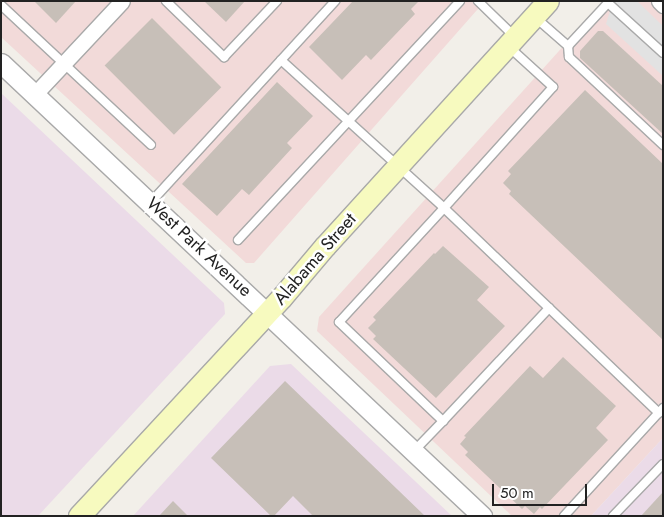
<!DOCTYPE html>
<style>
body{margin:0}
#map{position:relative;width:664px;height:517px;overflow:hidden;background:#f2efe9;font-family:Jost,sans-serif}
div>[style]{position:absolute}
.commercial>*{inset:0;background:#f2dad9}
.industrial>*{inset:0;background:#ebdbe8}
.parking>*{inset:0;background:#e2e2e2}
.building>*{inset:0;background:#c7bfb8;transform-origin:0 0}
.roads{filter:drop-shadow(1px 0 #a9a9a9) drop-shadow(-1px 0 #a9a9a9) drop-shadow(0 1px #a9a9a9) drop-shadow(0 -1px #a9a9a9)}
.service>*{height:8px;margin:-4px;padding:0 4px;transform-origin:4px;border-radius:4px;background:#fff}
.minor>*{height:15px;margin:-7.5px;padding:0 7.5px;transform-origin:7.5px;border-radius:7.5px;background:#fff}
.tertiary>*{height:19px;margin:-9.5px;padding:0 9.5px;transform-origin:9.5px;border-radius:9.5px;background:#fff}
.secondary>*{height:21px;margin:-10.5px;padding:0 10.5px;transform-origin:10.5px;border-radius:10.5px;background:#f7fabf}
span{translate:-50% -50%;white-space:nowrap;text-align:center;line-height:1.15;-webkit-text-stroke:5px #fff;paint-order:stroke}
.street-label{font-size:18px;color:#222}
.frame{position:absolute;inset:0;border:2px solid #222;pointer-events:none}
.scale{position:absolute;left:492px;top:484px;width:95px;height:22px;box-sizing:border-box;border:2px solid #222;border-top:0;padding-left:6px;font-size:15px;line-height:18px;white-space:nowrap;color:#222;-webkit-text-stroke:4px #fff;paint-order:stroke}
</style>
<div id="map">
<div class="commercial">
<i style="clip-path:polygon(1px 1px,490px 1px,477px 10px,254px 263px,246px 263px,1px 37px)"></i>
<i style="clip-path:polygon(604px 1px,663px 1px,663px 438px,591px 516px,512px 516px,317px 331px,319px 317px)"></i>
</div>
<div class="industrial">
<i style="clip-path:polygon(1px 93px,224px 303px,225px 314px,38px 516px,1px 516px)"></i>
<i style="clip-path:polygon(291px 364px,452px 516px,133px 516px,270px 366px)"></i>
<i style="clip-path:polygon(663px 438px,663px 516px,591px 516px)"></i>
</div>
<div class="parking">
<i style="clip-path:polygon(613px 1px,637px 1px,663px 26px,663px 76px,606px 24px)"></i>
</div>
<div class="building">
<i style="clip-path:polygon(34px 1px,76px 1px,56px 23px)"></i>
<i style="clip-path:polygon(204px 1px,245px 1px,226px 22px)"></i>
<i style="clip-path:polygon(353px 1px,419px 1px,411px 9px,415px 14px,371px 60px,366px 55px,342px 80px,309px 47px)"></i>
<i style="left:152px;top:18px;width:98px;height:67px;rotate:45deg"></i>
<i style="clip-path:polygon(598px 31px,603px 31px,663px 86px,663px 134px,580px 58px,580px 51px)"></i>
<i style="clip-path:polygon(277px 82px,313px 116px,287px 143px,292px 148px,249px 195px,242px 189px,217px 216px,182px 184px)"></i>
<i style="clip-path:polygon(585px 90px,663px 164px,663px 340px,509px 194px,511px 191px,503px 183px,511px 174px,508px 171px)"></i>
<i style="clip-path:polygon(443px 246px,489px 287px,477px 300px,505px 326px,436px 398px,373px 339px,376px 336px,368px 328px,376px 320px,373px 317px,434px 253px,435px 254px)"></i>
<i style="clip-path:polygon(563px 357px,616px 406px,596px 428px,608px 440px,542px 509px,540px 507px,534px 514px,525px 506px,522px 509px,465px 455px,468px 452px,460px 444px,466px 437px,464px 436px,530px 366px,543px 378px)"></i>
<i style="clip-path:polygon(285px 381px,425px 516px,313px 516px,293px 496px,274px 516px,271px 516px,211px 458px)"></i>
<i style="clip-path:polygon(663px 492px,663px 516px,641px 516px)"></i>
<i style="clip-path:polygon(173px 501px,188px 516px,159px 516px)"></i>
</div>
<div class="roads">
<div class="service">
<i style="left:166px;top:1px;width:81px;rotate:44deg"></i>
<i style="left:224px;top:57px;width:77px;rotate:-46.6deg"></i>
<i style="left:478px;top:1px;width:50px;rotate:44.2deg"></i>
<i style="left:1px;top:5px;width:205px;rotate:43deg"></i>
<i style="left:536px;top:18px;width:43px;rotate:41.2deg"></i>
<i style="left:568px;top:46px;width:11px;rotate:85deg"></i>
<i style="left:569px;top:57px;width:129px;rotate:43.1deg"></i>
<i style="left:568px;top:46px;width:59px;rotate:-47.1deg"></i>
<i style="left:608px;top:3px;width:74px;rotate:42.3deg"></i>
<i style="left:281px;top:60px;width:220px;rotate:42.2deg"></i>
<i style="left:444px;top:208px;width:163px;rotate:-48deg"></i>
<i style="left:553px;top:87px;width:59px;rotate:-137.7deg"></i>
<i style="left:151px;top:202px;width:273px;rotate:-47.5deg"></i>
<i style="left:238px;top:240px;width:326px;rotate:-47.1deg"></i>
<i style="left:549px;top:308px;width:152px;rotate:43.7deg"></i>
<i style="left:415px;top:450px;width:40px;rotate:-46deg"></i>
<i style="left:443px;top:421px;width:155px;rotate:-46.8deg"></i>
<i style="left:549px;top:308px;width:145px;rotate:-136.4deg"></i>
<i style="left:444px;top:208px;width:155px;rotate:132.6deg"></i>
<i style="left:339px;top:322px;width:144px;rotate:43.6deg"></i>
<i style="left:564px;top:516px;width:147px;rotate:-47.5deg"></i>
<i style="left:613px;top:516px;width:72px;rotate:-46.1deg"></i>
</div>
<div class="minor">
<i style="left:659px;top:1px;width:6px;rotate:45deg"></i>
<i style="left:35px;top:94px;width:127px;rotate:-46.9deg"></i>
</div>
<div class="tertiary">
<i style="left:1px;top:63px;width:661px;rotate:43.28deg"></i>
</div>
<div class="secondary">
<i style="left:79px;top:516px;width:297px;rotate:-47.2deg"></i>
<i style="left:281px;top:298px;width:68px;rotate:-49.8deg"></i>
<i style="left:325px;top:246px;width:331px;rotate:-47.7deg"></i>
</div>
</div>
<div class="street-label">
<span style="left:199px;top:247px;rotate:43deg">West Park Avenue</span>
<span style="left:315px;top:259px;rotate:-49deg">Alabama Street</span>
</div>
<div class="frame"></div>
<div class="scale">50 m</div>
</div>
